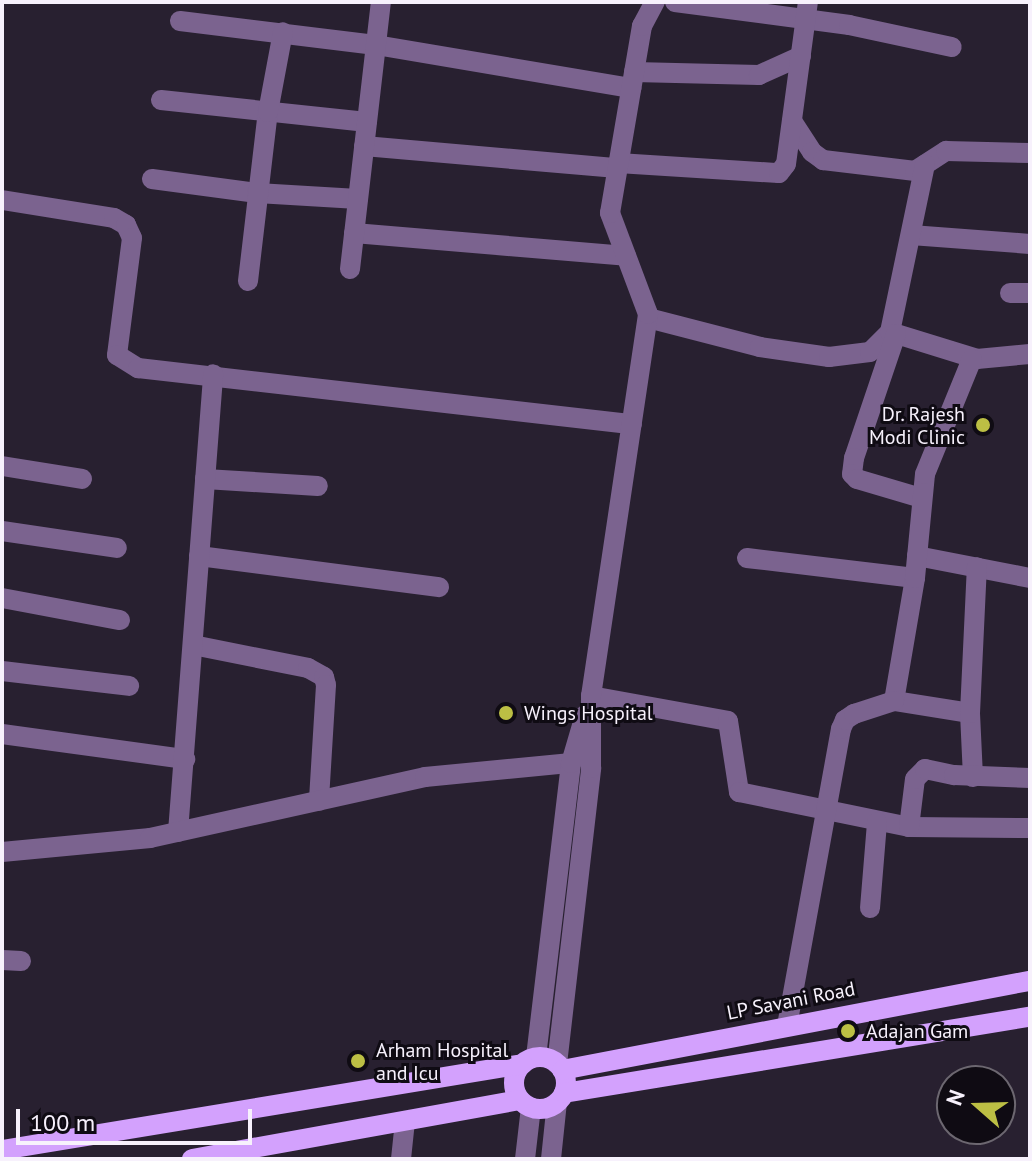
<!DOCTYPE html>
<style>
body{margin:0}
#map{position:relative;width:1032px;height:1161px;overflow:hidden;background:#282030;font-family:"PT Sans",sans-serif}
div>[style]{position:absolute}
.minor>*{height:20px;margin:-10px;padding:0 10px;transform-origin:10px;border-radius:10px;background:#7b638f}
.major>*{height:20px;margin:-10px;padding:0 10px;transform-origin:10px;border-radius:10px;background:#d3a1fd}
.major>.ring{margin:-10px;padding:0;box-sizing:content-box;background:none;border:20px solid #d3a1fd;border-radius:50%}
.dots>*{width:22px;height:22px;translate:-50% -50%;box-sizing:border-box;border:4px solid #0f0b13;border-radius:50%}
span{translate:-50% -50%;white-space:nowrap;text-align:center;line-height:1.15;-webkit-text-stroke:6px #0f0b13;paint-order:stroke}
.poi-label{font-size:20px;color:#f7f1fc}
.right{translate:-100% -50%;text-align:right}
.left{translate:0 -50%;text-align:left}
.street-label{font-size:20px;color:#f7f1fc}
.frame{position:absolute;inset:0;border:4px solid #f7f1fc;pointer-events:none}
.north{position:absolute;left:936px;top:1065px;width:80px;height:80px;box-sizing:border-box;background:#0f0b13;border:2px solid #6c6770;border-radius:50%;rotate:290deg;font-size:22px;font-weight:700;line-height:32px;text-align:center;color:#f7f1fc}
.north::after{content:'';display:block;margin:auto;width:28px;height:36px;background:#bcbf44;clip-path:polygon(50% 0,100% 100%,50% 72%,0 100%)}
.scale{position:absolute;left:16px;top:1109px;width:236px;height:36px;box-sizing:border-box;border:4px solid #f7f1fc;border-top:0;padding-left:10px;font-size:24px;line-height:28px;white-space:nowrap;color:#f7f1fc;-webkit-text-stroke:6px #0f0b13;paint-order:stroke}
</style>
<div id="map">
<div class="minor">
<i style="left:675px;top:2px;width:176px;rotate:7.5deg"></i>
<i style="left:849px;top:25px;width:105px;rotate:12.1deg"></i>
<i style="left:180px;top:21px;width:197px;rotate:7deg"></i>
<i style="left:376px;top:45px;width:259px;rotate:9.6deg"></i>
<i style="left:634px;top:72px;width:125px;rotate:1.4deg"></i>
<i style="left:759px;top:75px;width:46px;rotate:-24.3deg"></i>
<i style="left:161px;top:100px;width:207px;rotate:6.1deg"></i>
<i style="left:792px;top:121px;width:37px;rotate:57deg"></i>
<i style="left:812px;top:152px;width:14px;rotate:36deg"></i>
<i style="left:823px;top:160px;width:93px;rotate:6.8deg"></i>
<i style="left:915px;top:171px;width:37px;rotate:-33deg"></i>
<i style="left:946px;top:151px;width:84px;rotate:1.4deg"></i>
<i style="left:364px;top:146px;width:254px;rotate:5deg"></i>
<i style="left:618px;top:163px;width:161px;rotate:3.6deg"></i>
<i style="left:779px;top:173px;width:11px;rotate:-52deg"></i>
<i style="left:786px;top:164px;width:163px;rotate:-82.3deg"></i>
<i style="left:152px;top:179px;width:106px;rotate:7.6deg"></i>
<i style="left:257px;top:193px;width:101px;rotate:3.4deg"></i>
<i style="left:2px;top:200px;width:113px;rotate:9.1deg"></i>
<i style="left:114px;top:218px;width:14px;rotate:30deg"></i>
<i style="left:126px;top:225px;width:14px;rotate:65deg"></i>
<i style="left:132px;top:238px;width:118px;rotate:97.3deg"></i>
<i style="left:117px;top:355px;width:25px;rotate:32deg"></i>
<i style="left:138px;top:368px;width:497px;rotate:6.5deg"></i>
<i style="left:354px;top:233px;width:273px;rotate:4.8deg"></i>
<i style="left:911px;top:235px;width:119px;rotate:4.3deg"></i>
<i style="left:350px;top:269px;width:269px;rotate:-83.4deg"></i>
<i style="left:248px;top:281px;width:170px;rotate:-83.3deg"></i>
<i style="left:268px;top:112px;width:81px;rotate:-79.4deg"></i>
<i style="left:1010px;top:293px;width:20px"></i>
<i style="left:648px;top:318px;width:116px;rotate:14.5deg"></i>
<i style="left:760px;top:347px;width:70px;rotate:8.2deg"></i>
<i style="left:829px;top:357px;width:41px;rotate:-7deg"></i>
<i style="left:870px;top:352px;width:28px;rotate:-45deg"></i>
<i style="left:890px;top:332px;width:91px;rotate:17.2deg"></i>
<i style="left:977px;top:359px;width:53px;rotate:-5.4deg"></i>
<i style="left:890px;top:332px;width:171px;rotate:-78.2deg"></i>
<i style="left:896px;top:334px;width:131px;rotate:108.7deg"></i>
<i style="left:854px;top:458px;width:16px;rotate:97deg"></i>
<i style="left:852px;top:474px;width:7px;rotate:45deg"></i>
<i style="left:857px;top:479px;width:67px;rotate:16.5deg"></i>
<i style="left:2px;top:466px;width:81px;rotate:9.2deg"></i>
<i style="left:205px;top:479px;width:113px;rotate:3.5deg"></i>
<i style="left:2px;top:531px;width:116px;rotate:8.4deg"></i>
<i style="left:199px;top:556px;width:242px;rotate:7.4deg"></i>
<i style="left:917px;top:556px;width:115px;rotate:11deg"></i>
<i style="left:747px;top:558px;width:169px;rotate:6.8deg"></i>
<i style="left:2px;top:598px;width:120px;rotate:10.6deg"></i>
<i style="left:193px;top:645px;width:117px;rotate:11.3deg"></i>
<i style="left:308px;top:668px;width:18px;rotate:29deg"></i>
<i style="left:324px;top:677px;width:8px;rotate:76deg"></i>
<i style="left:326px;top:685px;width:116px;rotate:93.5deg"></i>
<i style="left:2px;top:671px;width:128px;rotate:6.7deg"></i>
<i style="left:591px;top:696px;width:139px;rotate:10.3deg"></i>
<i style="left:728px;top:721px;width:72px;rotate:81.2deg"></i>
<i style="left:739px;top:792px;width:174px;rotate:11.6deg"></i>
<i style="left:909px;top:827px;width:121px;rotate:0.5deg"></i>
<i style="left:970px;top:713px;width:77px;rotate:-171deg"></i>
<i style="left:894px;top:701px;width:125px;rotate:-80.3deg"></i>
<i style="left:915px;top:578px;width:104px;rotate:-84.5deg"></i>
<i style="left:925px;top:474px;width:124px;rotate:-67.8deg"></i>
<i style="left:2px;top:734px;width:185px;rotate:7.8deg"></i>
<i style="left:973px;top:777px;width:64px;rotate:-92.7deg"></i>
<i style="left:970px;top:713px;width:146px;rotate:-87.3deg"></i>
<i style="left:909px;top:827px;width:48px;rotate:-82.9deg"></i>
<i style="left:915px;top:779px;width:14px;rotate:-45deg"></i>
<i style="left:925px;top:769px;width:30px;rotate:12deg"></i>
<i style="left:954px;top:775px;width:76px;rotate:2.3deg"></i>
<i style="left:178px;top:832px;width:459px;rotate:-85.6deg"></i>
<i style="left:2px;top:852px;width:149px;rotate:-5.4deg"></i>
<i style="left:150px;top:838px;width:282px;rotate:-12.5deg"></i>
<i style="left:425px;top:777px;width:147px;rotate:-5.5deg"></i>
<i style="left:870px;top:908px;width:86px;rotate:-85.3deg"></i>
<i style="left:2px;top:960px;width:19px;rotate:3deg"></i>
<i style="left:787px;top:1026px;width:302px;rotate:-79.7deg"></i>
<i style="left:841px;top:729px;width:10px;rotate:-66deg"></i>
<i style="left:845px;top:720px;width:11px;rotate:-34deg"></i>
<i style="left:854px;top:714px;width:42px;rotate:-18deg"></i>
<i style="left:536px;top:1057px;width:296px;rotate:-83.2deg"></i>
<i style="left:571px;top:763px;width:50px;rotate:-73.7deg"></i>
<i style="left:557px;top:1064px;width:298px;rotate:-83.4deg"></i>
<i style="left:591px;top:768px;width:72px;rotate:-90deg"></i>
<i style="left:591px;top:696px;width:386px;rotate:-81.5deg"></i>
<i style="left:648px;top:314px;width:108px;rotate:-110.6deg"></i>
<i style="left:610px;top:213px;width:190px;rotate:-80.3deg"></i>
<i style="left:642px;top:26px;width:27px;rotate:-62deg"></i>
<i style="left:401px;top:1159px;width:36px;rotate:-84deg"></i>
<i style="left:525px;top:1159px;width:52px;rotate:-83.4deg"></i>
<i style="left:551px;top:1159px;width:57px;rotate:-84deg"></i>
</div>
<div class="major">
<i class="ring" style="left:514px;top:1057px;width:32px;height:32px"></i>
<i style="left:562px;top:1070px;width:476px;rotate:-10.8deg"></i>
<i style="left:564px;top:1093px;width:472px;rotate:-9.3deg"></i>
<i style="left:2px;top:1150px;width:528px;rotate:-9.37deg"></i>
<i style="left:192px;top:1159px;width:333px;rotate:-10.2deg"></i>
</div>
<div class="dots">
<i style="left:983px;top:425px;background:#bcbf44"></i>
<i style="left:506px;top:713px;background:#bcbf44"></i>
<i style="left:848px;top:1031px;background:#bcbf44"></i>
<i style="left:358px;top:1061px;background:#bcbf44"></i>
</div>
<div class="poi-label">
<span class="right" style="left:965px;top:426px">Dr. Rajesh<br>Modi Clinic</span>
<span class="left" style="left:524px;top:713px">Wings Hospital</span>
<span class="left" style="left:866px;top:1031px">Adajan Gam</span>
<span class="left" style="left:376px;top:1062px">Arham Hospital<br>and Icu</span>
</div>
<div class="street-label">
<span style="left:791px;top:1001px;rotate:-11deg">LP Savani Road</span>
</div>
<div class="frame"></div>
<div class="north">N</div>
<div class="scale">100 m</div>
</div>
